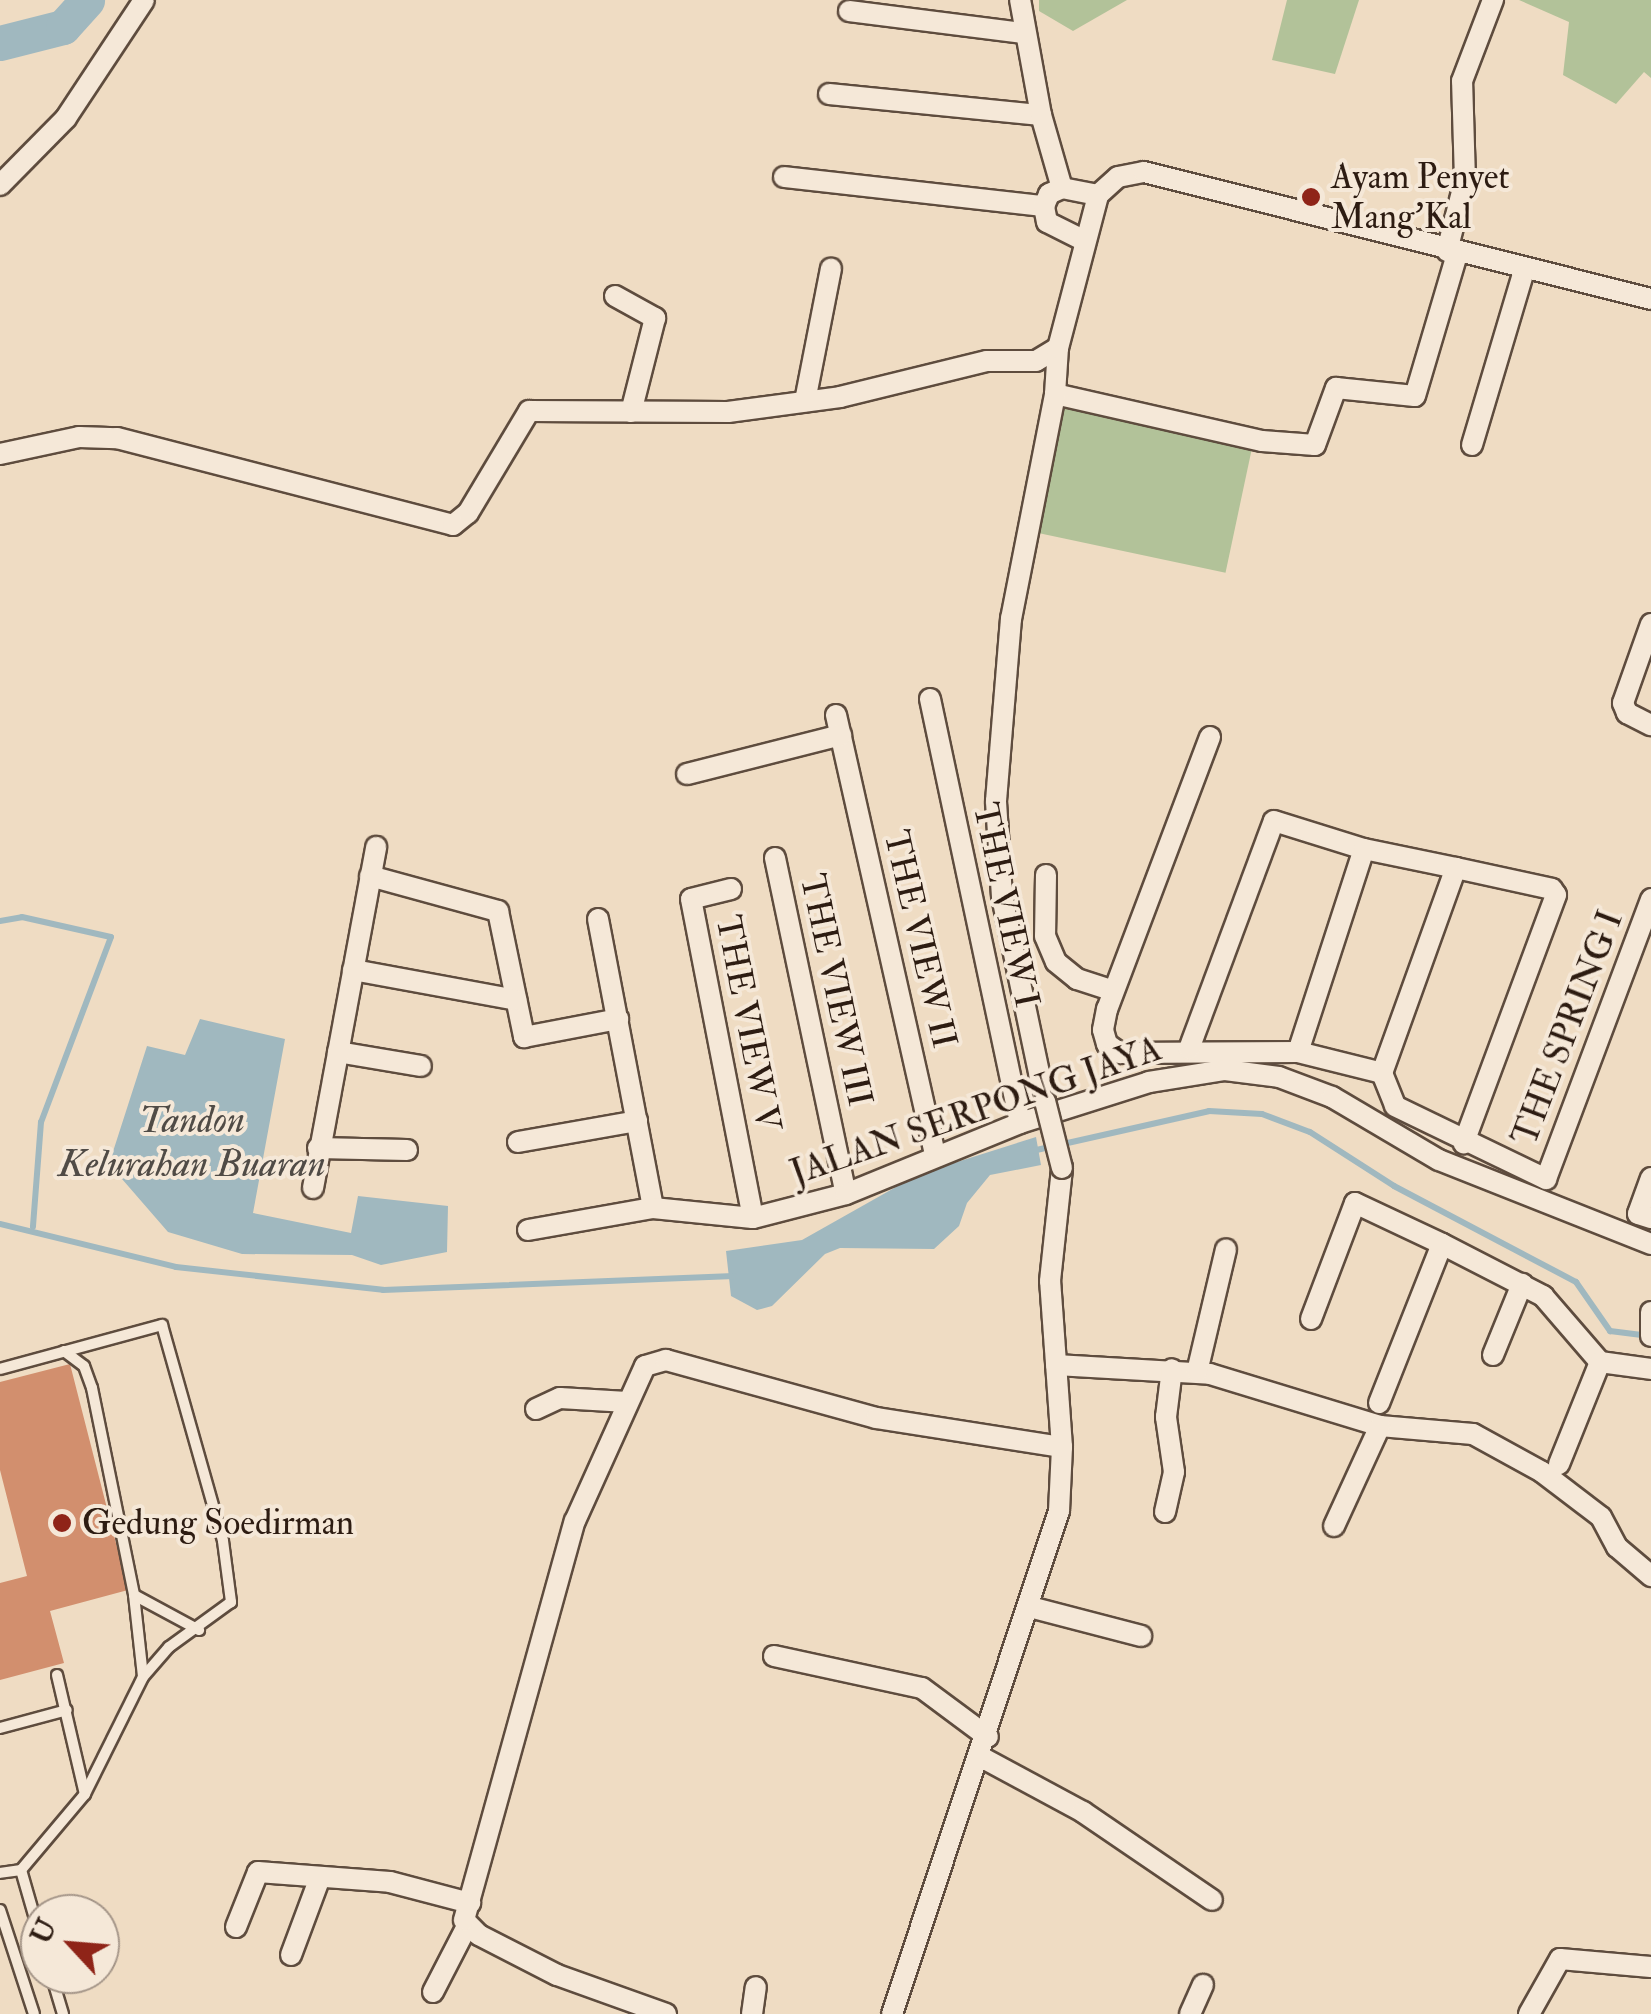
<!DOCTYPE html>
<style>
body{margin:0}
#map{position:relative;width:1651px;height:2014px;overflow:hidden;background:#efdcc3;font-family:"IM FELL Double Pica",serif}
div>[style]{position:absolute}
.green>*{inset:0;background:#b2c299;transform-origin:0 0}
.water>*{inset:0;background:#a0b8bf}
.stream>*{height:6px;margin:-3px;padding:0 3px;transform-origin:3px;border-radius:3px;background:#a0b8bf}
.river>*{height:35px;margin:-17.5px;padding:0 17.5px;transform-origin:17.5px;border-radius:17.5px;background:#a0b8bf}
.building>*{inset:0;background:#d28f6e}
.roads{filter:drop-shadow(2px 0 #5e4c3e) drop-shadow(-2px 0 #5e4c3e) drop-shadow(0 2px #5e4c3e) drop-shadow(0 -2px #5e4c3e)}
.lane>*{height:10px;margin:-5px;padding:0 5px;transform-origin:5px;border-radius:5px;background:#f5e8d8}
.street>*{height:20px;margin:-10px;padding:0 10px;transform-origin:10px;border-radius:10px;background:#f5e8d8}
.bridges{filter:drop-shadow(2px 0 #5e4c3e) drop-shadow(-2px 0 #5e4c3e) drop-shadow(0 2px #5e4c3e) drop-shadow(0 -2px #5e4c3e)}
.street-bridge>*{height:20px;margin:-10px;padding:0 10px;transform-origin:10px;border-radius:10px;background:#f5e8d8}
.dots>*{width:28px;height:28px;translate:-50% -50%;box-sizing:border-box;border:5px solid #f5e8d8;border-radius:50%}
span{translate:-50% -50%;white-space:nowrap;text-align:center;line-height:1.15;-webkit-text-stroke:8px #f5e8d8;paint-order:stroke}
.poi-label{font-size:35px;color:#2d1c12}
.left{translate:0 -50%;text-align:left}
.street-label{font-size:35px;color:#2d1c12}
.water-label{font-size:38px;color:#504b46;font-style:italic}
.north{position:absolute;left:20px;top:1894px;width:100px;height:100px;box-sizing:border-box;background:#f5e8d8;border:2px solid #a59689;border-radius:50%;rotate:296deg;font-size:28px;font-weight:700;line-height:40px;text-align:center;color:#2d1c12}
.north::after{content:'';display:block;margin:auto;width:35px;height:45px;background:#8f2418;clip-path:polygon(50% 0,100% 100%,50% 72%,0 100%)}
</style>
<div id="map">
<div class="green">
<i style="clip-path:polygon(1039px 0,1127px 0,1073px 31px,1039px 11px)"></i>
<i style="clip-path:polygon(1287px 0,1359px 0,1335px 74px,1272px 60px)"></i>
<i style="clip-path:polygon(1519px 0,1651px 0,1651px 78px,1644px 72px,1616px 104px,1563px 75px,1569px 22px)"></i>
<i style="left:1062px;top:404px;width:195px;height:131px;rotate:12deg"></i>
</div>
<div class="water">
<i style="clip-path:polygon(200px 1019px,285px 1039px,253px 1213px,351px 1233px,358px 1196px,448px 1206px,447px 1252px,381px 1265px,352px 1255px,242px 1254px,168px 1232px,109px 1164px,147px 1046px,185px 1055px)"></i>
<i style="clip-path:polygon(1036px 1137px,1041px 1165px,990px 1175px,967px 1203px,959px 1226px,934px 1249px,840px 1248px,825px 1254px,772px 1306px,757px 1310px,731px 1296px,726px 1251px,802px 1240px,919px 1174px)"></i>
</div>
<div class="stream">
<i style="left:0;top:921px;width:22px;rotate:-10deg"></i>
<i style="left:22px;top:917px;width:91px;rotate:12.7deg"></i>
<i style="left:111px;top:937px;width:198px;rotate:110.7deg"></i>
<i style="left:41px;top:1122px;width:105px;rotate:94.4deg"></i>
<i style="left:1032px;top:1151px;width:181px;rotate:-12.7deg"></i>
<i style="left:1209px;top:1111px;width:53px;rotate:3.2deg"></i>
<i style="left:1262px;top:1114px;width:51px;rotate:20.6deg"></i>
<i style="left:1310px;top:1132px;width:100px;rotate:32.7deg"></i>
<i style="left:1394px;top:1186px;width:206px;rotate:27.8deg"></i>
<i style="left:1576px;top:1282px;width:60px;rotate:55.2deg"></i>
<i style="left:1610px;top:1331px;width:40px;rotate:7.1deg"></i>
<i style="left:0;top:1224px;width:181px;rotate:13.7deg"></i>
<i style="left:176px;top:1267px;width:208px;rotate:6.3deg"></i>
<i style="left:383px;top:1290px;width:351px;rotate:-2.3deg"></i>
</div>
<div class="river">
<i style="left:0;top:43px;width:65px;rotate:-14.3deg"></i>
<i style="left:63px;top:27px;width:36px;rotate:-48deg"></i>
</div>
<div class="building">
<i style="clip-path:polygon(70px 1364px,128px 1590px,50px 1611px,64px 1663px,0 1680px,0 1583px,27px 1576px,0 1470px,0 1382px)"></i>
</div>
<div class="roads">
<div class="lane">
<i style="left:64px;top:1351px;width:25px;rotate:37deg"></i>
<i style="left:84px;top:1366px;width:23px;rotate:70deg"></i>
<i style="left:92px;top:1388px;width:211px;rotate:78.5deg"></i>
<i style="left:134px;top:1595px;width:82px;rotate:83.7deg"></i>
<i style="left:0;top:1369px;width:168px;rotate:-15.2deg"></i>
<i style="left:162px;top:1325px;width:224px;rotate:74.2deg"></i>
<i style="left:223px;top:1541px;width:62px;rotate:82.5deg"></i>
<i style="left:231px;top:1602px;width:77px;rotate:144deg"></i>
<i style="left:169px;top:1647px;width:40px;rotate:131deg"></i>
<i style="left:143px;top:1677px;width:131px;rotate:116.4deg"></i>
<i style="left:85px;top:1794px;width:99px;rotate:130.1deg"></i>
<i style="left:21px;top:1870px;width:21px;rotate:172deg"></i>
<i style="left:134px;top:1595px;width:74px;rotate:28.3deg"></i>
<i style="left:57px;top:1675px;width:122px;rotate:76.8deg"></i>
<i style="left:0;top:1728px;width:69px;rotate:-15deg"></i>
<i style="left:21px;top:1870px;width:69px;rotate:73.9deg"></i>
<i style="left:0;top:1910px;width:109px;rotate:71.9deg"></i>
<i style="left:51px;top:1974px;width:42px;rotate:73.3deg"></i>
</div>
<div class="street">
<i style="left:849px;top:11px;width:174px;rotate:7.2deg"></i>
<i style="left:829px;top:94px;width:213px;rotate:5.7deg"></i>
<i style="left:1041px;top:115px;width:117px;rotate:-100.3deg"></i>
<i style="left:1041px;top:115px;width:76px;rotate:74deg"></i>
<i style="left:784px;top:177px;width:262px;rotate:6.4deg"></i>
<i style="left:0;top:185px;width:94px;rotate:-45.4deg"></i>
<i style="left:66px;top:118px;width:141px;rotate:-56.5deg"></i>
<i style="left:1083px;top:240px;width:40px;rotate:-153.4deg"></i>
<i style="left:1047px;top:222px;width:16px;rotate:-101deg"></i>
<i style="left:1044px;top:206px;width:13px;rotate:-67deg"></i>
<i style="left:1049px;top:194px;width:14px;rotate:-25deg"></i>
<i style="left:1062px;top:188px;width:37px;rotate:11deg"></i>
<i style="left:1447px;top:251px;width:73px;rotate:-75.8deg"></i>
<i style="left:1465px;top:180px;width:99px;rotate:-91.7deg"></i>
<i style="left:1462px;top:81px;width:87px;rotate:-69.1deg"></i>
<i style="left:615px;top:296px;width:46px;rotate:28.8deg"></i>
<i style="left:655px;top:318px;width:97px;rotate:104.3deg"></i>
<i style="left:1055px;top:394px;width:212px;rotate:12.8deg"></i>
<i style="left:1262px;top:441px;width:53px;rotate:4.3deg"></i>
<i style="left:1315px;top:445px;width:61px;rotate:-69.8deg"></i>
<i style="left:1336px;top:388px;width:79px;rotate:5.8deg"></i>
<i style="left:1415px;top:396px;width:148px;rotate:-73.5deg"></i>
<i style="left:805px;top:401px;width:135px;rotate:-78.9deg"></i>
<i style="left:1472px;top:445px;width:182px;rotate:-73.4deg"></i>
<i style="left:0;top:454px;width:81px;rotate:-12.1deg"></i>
<i style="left:79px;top:437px;width:38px;rotate:2deg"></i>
<i style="left:117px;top:438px;width:347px;rotate:14.5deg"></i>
<i style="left:453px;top:525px;width:19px;rotate:-39deg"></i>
<i style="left:468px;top:513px;width:119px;rotate:-59.1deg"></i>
<i style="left:529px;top:411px;width:199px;rotate:0.3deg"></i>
<i style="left:728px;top:412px;width:113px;rotate:-7.6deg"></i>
<i style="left:840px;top:397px;width:151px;rotate:-13.8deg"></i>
<i style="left:987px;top:361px;width:49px"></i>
<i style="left:1036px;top:361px;width:26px;rotate:-31deg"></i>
<i style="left:1651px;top:624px;width:84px;rotate:109.5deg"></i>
<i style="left:1623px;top:703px;width:11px;rotate:68deg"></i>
<i style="left:1627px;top:713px;width:27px;rotate:27deg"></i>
<i style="left:930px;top:699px;width:433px;rotate:78deg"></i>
<i style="left:836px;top:715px;width:453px;rotate:77.3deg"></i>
<i style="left:1210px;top:737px;width:291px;rotate:110.7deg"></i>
<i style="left:1107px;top:1009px;width:21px;rotate:101deg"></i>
<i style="left:1103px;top:1030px;width:15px;rotate:74deg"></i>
<i style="left:1107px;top:1044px;width:16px;rotate:35deg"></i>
<i style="left:1120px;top:1053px;width:178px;rotate:-0.3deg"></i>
<i style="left:1298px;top:1052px;width:87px;rotate:14deg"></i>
<i style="left:1382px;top:1073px;width:35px;rotate:68deg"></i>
<i style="left:1395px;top:1106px;width:168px;rotate:25.8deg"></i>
<i style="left:1546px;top:1179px;width:299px;rotate:-69.4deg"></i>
<i style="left:687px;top:774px;width:159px;rotate:-14.2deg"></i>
<i style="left:775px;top:858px;width:343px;rotate:78.1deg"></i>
<i style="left:1046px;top:875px;width:61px;rotate:90.9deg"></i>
<i style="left:1045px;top:936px;width:28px;rotate:67deg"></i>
<i style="left:1056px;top:962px;width:27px;rotate:39deg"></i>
<i style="left:1077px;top:979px;width:38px;rotate:18deg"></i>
<i style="left:370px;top:876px;width:133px;rotate:15.3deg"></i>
<i style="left:498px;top:911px;width:129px;rotate:78.3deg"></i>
<i style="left:524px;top:1037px;width:96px;rotate:-10.8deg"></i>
<i style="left:731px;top:889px;width:41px;rotate:166deg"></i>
<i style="left:691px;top:899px;width:325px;rotate:79deg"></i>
<i style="left:598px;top:919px;width:294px;rotate:79.2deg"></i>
<i style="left:353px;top:970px;width:166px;rotate:10.4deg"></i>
<i style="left:1189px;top:1049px;width:243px;rotate:-69.6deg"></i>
<i style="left:1274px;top:821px;width:94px;rotate:17.3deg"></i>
<i style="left:338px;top:1052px;width:84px;rotate:9.6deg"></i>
<i style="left:1298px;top:1052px;width:213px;rotate:-72deg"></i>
<i style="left:1364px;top:849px;width:94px;rotate:11.7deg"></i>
<i style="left:1382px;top:1073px;width:218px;rotate:-70.2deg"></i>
<i style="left:1456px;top:868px;width:98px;rotate:12.3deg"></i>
<i style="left:1552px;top:889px;width:7px;rotate:56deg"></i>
<i style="left:1556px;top:895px;width:265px;rotate:110.4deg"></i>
<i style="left:1045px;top:1101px;width:208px;rotate:-101.9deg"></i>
<i style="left:1002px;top:897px;width:96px;rotate:-93.6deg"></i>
<i style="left:996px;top:801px;width:183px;rotate:-85.3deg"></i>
<i style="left:1011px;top:619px;width:229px;rotate:-78.9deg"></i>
<i style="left:1055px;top:394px;width:46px;rotate:-86.3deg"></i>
<i style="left:1058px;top:348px;width:158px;rotate:-75.3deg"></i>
<i style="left:1098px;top:195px;width:27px;rotate:-42deg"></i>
<i style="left:1118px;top:177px;width:26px;rotate:-11deg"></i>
<i style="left:1144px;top:172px;width:523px;rotate:14.06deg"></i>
<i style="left:518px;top:1142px;width:121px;rotate:-10deg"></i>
<i style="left:318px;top:1148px;width:89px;rotate:1.3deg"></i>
<i style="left:1651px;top:1178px;width:38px;rotate:110deg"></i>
<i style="left:1638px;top:1214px;width:14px;rotate:17deg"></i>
<i style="left:313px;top:1188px;width:347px;rotate:-79.5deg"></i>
<i style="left:528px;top:1230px;width:127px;rotate:-10deg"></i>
<i style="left:653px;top:1208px;width:100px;rotate:5.7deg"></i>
<i style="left:753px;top:1218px;width:96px;rotate:-14.5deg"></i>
<i style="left:846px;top:1194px;width:188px;rotate:-22.2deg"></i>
<i style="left:1020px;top:1123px;width:135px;rotate:-17.6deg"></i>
<i style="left:1149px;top:1082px;width:77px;rotate:-9deg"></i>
<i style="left:1225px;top:1070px;width:54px;rotate:7.4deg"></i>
<i style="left:1279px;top:1077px;width:57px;rotate:20.7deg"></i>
<i style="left:1332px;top:1097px;width:124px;rotate:30.5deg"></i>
<i style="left:1439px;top:1160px;width:228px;rotate:21.6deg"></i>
<i style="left:1442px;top:1244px;width:114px;rotate:27.2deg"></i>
<i style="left:1543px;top:1296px;width:87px;rotate:49.2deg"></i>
<i style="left:1600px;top:1362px;width:51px;rotate:7.8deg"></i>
<i style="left:1651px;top:1312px;width:24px;rotate:90deg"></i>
<i style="left:1311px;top:1319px;width:124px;rotate:-69.2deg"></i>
<i style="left:1355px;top:1203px;width:96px;rotate:25.2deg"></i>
<i style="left:1442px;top:1244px;width:171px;rotate:111.6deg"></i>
<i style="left:1493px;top:1355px;width:77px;rotate:-67.8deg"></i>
<i style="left:1056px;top:1365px;width:154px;rotate:3.3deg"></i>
<i style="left:1210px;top:1374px;width:178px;rotate:17deg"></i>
<i style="left:1380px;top:1426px;width:93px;rotate:4.9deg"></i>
<i style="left:1473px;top:1434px;width:79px;rotate:28.8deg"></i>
<i style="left:1542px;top:1472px;width:74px;rotate:37.3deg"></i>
<i style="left:1601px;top:1517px;width:34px;rotate:62deg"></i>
<i style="left:1617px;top:1547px;width:45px;rotate:40.5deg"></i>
<i style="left:1197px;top:1372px;width:126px;rotate:-76.7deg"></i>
<i style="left:536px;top:1409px;width:26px;rotate:-25deg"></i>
<i style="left:560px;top:1398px;width:67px;rotate:3.4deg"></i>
<i style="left:1559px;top:1464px;width:110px;rotate:-68.1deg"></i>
<i style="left:1165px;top:1512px;width:41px;rotate:-77.3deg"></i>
<i style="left:1174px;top:1472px;width:56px;rotate:-98.3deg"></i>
<i style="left:1166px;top:1417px;width:48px;rotate:-82.9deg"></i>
<i style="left:1334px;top:1526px;width:110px;rotate:-65.3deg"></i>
<i style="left:1030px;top:1607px;width:115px;rotate:14.6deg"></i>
<i style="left:774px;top:1656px;width:151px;rotate:12.2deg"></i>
<i style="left:922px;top:1688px;width:82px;rotate:36.6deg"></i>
<i style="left:981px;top:1757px;width:116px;rotate:28.3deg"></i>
<i style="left:1083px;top:1812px;width:156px;rotate:34.3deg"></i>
<i style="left:236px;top:1927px;width:59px;rotate:-68.2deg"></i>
<i style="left:258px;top:1872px;width:132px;rotate:4.3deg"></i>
<i style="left:390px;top:1882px;width:83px;rotate:14.7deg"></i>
<i style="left:291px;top:1955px;width:80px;rotate:-69.5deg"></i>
<i style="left:433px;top:1992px;width:74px;rotate:-62.7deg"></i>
<i style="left:666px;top:2014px;width:116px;rotate:-160.3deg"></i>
<i style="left:557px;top:1975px;width:88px;rotate:-152.9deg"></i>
<i style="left:479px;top:1935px;width:21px;rotate:-135deg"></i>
<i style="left:464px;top:1920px;width:414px;rotate:-74.5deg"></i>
<i style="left:575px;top:1521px;width:170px;rotate:-65.7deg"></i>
<i style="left:645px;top:1366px;width:22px;rotate:-16deg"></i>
<i style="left:666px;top:1360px;width:218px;rotate:15.4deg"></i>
<i style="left:876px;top:1418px;width:188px;rotate:8.9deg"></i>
<i style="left:752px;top:2014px;width:27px;rotate:-82deg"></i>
<i style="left:892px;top:2014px;width:530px;rotate:-71.63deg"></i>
<i style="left:1059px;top:1511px;width:64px;rotate:-87.3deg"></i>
<i style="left:1062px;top:1447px;width:166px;rotate:-94.1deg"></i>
<i style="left:1050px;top:1281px;width:114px;rotate:-83.9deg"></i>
<i style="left:1190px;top:2014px;width:32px;rotate:-66deg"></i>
<i style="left:1529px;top:2014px;width:63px;rotate:-60.6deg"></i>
<i style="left:1560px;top:1959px;width:91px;rotate:5deg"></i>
</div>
</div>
<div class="bridges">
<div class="street-bridge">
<i style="left:1045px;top:1101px;width:69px;rotate:75.8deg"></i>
</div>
</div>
<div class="dots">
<i style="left:1311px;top:197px;background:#8f2418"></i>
<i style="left:62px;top:1523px;background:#8f2418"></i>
</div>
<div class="poi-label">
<span class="left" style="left:1331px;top:197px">Ayam Penyet<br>Mang'Kal</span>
<span class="left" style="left:82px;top:1523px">Gedung Soedirman</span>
</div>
<div class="street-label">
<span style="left:1006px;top:905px;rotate:78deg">THE VIEW I</span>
<span style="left:920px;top:939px;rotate:77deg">THE VIEW II</span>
<span style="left:836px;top:990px;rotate:78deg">THE VIEW III</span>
<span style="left:748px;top:1023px;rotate:79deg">THE VIEW V</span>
<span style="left:1568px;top:1028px;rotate:-69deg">THE SPRING I</span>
<span style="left:976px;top:1111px;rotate:-19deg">JALAN SERPONG JAYA</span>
</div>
<div class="water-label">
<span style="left:192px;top:1143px">Tandon<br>Kelurahan Buaran</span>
</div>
<div class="north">U</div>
</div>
